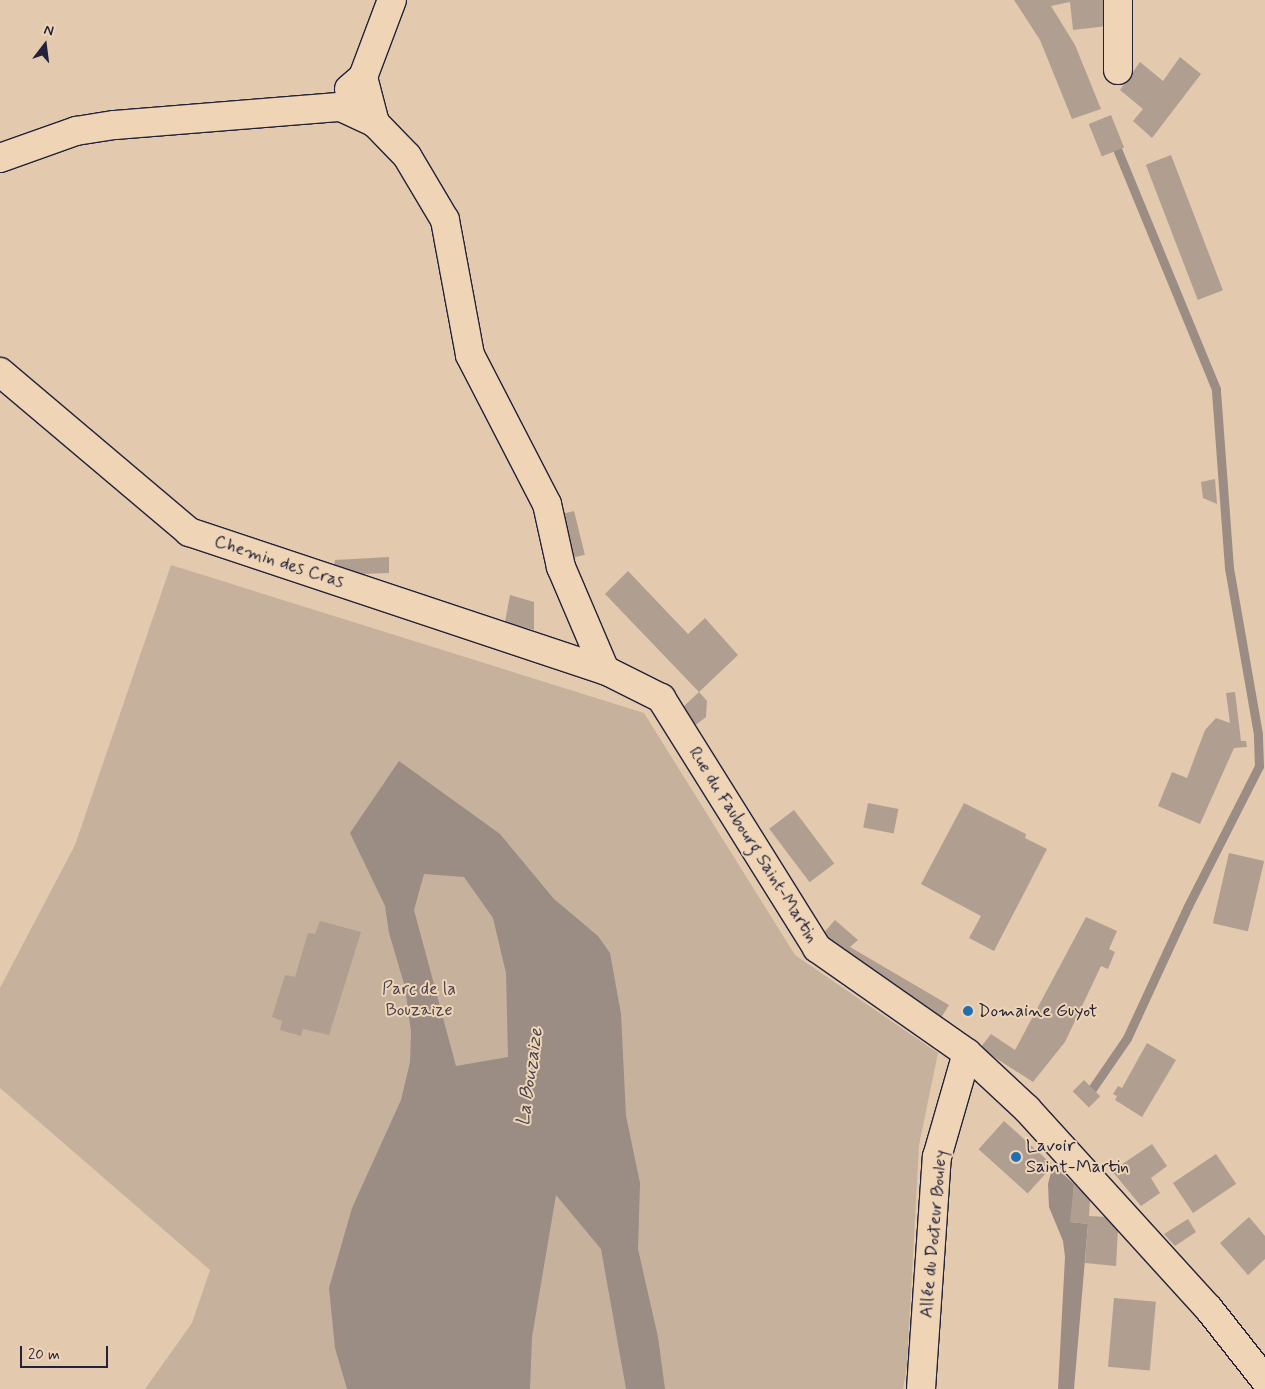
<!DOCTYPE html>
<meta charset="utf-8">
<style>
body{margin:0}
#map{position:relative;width:1265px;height:1389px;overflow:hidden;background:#e3caae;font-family:Mynerve,sans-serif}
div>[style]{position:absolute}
.green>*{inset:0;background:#c6b19d}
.water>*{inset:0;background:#9b8c84}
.stream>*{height:9px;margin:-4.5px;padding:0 4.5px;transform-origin:4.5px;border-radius:4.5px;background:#9b8c84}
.building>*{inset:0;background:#b09e90;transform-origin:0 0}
.roads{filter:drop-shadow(1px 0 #22223b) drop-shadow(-1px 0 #22223b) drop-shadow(0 1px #22223b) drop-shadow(0 -1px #22223b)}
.minor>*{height:28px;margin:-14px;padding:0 14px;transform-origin:14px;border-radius:14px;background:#efd5b6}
.dots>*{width:14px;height:14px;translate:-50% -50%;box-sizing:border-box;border:2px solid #efd5b6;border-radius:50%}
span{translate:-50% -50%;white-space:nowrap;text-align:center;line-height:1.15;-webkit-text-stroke:4px #efd5b6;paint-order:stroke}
.street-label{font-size:18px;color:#22223b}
.park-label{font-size:18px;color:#433f4f}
.poi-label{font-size:18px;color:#22223b}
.left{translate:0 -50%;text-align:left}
.water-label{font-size:19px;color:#464251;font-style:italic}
.north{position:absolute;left:20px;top:20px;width:50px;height:50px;-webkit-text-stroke:4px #efd5b6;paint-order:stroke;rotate:15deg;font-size:14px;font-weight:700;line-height:20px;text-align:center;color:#22223b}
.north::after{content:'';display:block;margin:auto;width:18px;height:22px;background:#22223b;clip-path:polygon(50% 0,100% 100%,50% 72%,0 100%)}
.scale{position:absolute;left:20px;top:1346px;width:88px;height:22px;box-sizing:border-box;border:2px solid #22223b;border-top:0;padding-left:6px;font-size:15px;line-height:18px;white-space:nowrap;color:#22223b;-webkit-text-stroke:4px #efd5b6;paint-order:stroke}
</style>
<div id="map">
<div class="green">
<i style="clip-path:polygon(171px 565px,644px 713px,795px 955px,938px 1053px,919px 1145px,907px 1366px,903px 1389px,145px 1389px,192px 1323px,210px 1270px,0 1088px,0 988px,75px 845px)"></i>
</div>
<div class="water">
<i style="clip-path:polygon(evenodd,399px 761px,500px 834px,554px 899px,598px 936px,610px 953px,621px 1014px,626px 1116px,640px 1183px,638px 1249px,658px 1337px,665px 1389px,626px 1389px,601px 1249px,556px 1195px,532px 1337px,530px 1389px,347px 1389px,335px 1348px,329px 1288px,352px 1208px,401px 1100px,410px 1062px,411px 1032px,405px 987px,389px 933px,385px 906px,350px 833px,399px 761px,424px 874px,464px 877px,493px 918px,506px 973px,508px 1057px,456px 1066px,414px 910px,424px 874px)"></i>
<i style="clip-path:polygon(1053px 1165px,1074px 1184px,1071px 1222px,1088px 1224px,1074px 1389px,1058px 1389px,1065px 1257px,1063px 1241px,1049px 1207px,1048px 1184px)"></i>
</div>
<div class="stream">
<i style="left:1092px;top:1089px;width:62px;rotate:-55.5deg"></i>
<i style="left:1127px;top:1038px;width:145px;rotate:-65.2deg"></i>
<i style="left:1188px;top:906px;width:157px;rotate:-63.1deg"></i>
<i style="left:1259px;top:766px;width:32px;rotate:-92deg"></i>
<i style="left:1258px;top:734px;width:169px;rotate:-99.9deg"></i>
<i style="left:1229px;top:568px;width:179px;rotate:-94.2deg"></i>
<i style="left:1216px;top:389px;width:260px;rotate:-112.4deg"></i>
</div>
<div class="building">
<i style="clip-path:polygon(1014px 0,1105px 0,1107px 26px,1073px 30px,1070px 2px,1051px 6px,1075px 45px,1101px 109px,1072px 119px,1040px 40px)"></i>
<i style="clip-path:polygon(1180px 57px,1201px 74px,1152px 138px,1133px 121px,1143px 109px,1120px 90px,1140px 62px,1163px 81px)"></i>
<i style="left:1111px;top:115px;width:35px;height:24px;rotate:68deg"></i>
<i style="left:1171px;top:155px;width:145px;height:27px;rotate:69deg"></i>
<i style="clip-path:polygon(1215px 479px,1217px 504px,1203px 498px,1201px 482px)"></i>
<i style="left:574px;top:511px;width:45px;height:14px;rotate:76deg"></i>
<i style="clip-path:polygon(389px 557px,389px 573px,332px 575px,335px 560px)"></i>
<i style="clip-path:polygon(628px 571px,688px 634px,705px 618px,738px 655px,699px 692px,605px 594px)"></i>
<i style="clip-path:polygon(510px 595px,534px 602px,534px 630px,505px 622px)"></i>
<i style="clip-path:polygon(699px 692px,707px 701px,706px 717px,693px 727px,682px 708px)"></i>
<i style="clip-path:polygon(1235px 692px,1241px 741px,1246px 741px,1247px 747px,1234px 748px,1200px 824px,1158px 806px,1172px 772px,1187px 778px,1205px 730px,1216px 718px,1230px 723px,1226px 693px)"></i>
<i style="left:868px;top:803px;width:31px;height:25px;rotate:11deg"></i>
<i style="clip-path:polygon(964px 803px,1026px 834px,1025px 838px,1047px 849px,994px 951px,969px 938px,981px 916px,921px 884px)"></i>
<i style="left:794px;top:810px;width:67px;height:31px;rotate:53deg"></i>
<i style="left:1229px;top:853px;width:36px;height:72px;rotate:13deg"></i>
<i style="clip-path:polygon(1086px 917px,1117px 931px,1109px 949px,1115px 952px,1108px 969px,1101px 966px,1065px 1042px,1033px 1082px,980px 1048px,991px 1034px,1015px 1050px)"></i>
<i style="clip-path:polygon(835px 920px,858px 940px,850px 947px,949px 1005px,939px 1021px,820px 937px)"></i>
<i style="clip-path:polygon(320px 921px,361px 932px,329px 1035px,303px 1029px,301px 1036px,280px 1030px,282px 1021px,272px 1017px,285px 975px,295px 977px,308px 933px,315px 934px)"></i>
<i style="clip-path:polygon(1147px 1043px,1176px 1060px,1142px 1117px,1115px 1100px,1117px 1096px,1113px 1094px,1118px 1086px,1122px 1088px)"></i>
<i style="left:1084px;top:1080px;width:23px;height:16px;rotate:45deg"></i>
<i style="left:1004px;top:1121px;width:66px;height:38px;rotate:42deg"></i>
<i style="clip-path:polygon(1152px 1144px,1167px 1166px,1151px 1178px,1160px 1193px,1141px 1206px,1112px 1171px)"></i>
<i style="left:1216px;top:1154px;width:36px;height:52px;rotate:56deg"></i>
<i style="clip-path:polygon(1074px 1184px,1090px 1199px,1089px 1216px,1107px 1217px,1118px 1229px,1116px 1266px,1085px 1263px,1088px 1224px,1070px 1222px)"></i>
<i style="clip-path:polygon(1249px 1217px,1265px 1236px,1265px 1259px,1248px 1275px,1220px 1243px)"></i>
<i style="clip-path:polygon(1188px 1219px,1196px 1232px,1175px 1246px,1164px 1234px)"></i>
<i style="left:1114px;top:1298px;width:42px;height:69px;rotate:5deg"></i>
</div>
<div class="roads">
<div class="minor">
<i style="left:1118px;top:70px;width:70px;rotate:-90deg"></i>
<i style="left:363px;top:77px;width:48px;rotate:75.4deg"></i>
<i style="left:375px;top:123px;width:46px;rotate:45.9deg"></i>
<i style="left:407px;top:156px;width:74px;rotate:59.3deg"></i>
<i style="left:445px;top:220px;width:137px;rotate:79.5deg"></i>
<i style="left:470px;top:355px;width:168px;rotate:62.7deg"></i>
<i style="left:547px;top:504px;width:65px;rotate:77.5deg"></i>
<i style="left:561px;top:567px;width:112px;rotate:66.9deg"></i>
<i style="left:349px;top:89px;width:18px;rotate:-41deg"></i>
<i style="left:363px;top:77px;width:82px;rotate:-69.4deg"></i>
<i style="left:0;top:158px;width:81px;rotate:-19.6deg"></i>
<i style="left:76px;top:131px;width:39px;rotate:-9deg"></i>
<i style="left:115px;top:125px;width:227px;rotate:-4.6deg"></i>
<i style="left:341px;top:107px;width:38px;rotate:25deg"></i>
<i style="left:0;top:372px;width:248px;rotate:40.2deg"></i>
<i style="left:189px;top:532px;width:438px;rotate:18.4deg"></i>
<i style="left:605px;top:670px;width:63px;rotate:26.6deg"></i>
<i style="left:661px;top:698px;width:295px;rotate:58deg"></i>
<i style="left:817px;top:948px;width:183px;rotate:35deg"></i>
<i style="left:967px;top:1053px;width:82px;rotate:43deg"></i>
<i style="left:1027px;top:1109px;width:270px;rotate:47.7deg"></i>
<i style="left:1209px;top:1309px;width:90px;rotate:51.7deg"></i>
<i style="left:921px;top:1389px;width:233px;rotate:-86.1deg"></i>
<i style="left:937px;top:1157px;width:108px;rotate:-73.9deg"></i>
</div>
</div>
<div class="dots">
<i style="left:968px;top:1011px;background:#1f6fb2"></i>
<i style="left:1016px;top:1157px;background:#1f6fb2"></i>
</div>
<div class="street-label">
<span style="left:279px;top:562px;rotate:18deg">Chemin des Cras</span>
<span style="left:753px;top:845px;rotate:58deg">Rue du Faubourg Saint-Martin</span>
<span style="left:934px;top:1234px;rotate:-85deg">Allée du Docteur Bouley</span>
</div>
<div class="park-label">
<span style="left:419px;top:1000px">Parc de la<br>Bouzaize</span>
</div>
<div class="poi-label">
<span class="left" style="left:978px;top:1011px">Domaine Guyot</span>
<span class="left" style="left:1026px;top:1157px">Lavoir<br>Saint-Martin</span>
</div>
<div class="water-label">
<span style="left:530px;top:1077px;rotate:-82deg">La Bouzaize</span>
</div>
<div class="north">N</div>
<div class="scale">20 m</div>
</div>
